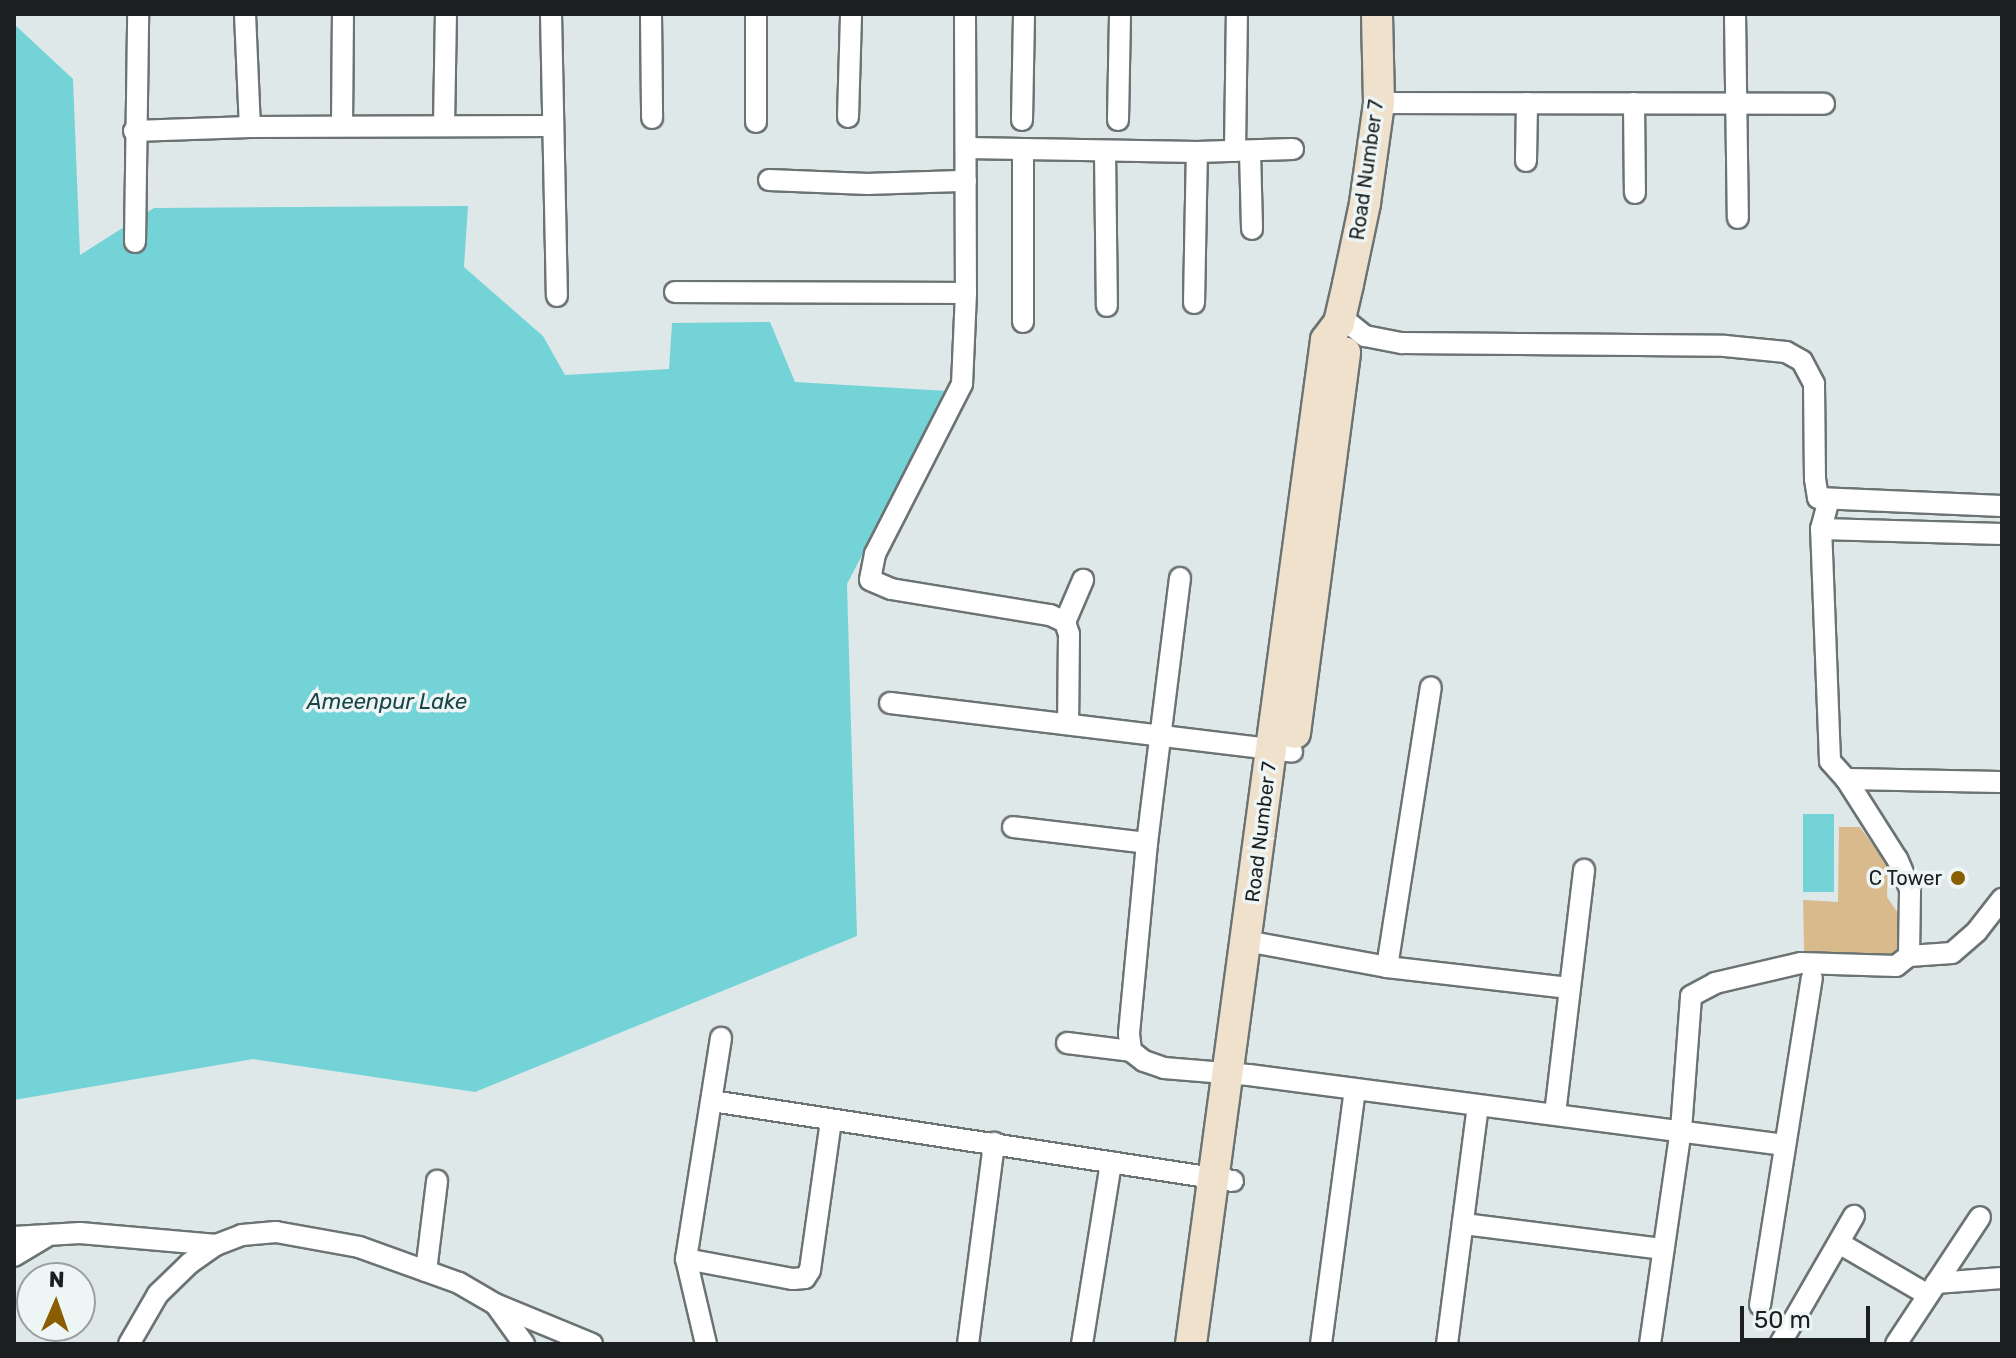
<!DOCTYPE html>
<style>
body{margin:0}
#map{position:relative;width:2016px;height:1358px;overflow:hidden;background:#dfe8e8;font-family:Rubik,sans-serif}
div>[style]{position:absolute}
.green>*{inset:0;background:#d9ba8c}
.water>*{inset:0;background:#74d3d7;transform-origin:0 0}
.roads{filter:drop-shadow(2px 0 #6c7373) drop-shadow(-2px 0 #6c7373) drop-shadow(0 2px #6c7373) drop-shadow(0 -2px #6c7373)}
.street>*{height:20px;margin:-10px;padding:0 10px;transform-origin:10px;border-radius:10px;background:#fff}
.secondary>*{height:30px;margin:-15px;padding:0 15px;transform-origin:15px;border-radius:15px;background:#efe1cc}
.dots>*{width:22px;height:22px;translate:-50% -50%;box-sizing:border-box;border:4px solid #edf5f5;border-radius:50%}
span{translate:-50% -50%;white-space:nowrap;text-align:center;line-height:1.15;-webkit-text-stroke:7px #edf5f5;paint-order:stroke}
.street-label{font-size:20px;color:#1c1f1f}
.poi-label{font-size:20px;color:#1c1f1f}
.right{translate:-100% -50%;text-align:right}
.water-label{font-size:22px;color:#194547;font-style:italic}
.frame{position:absolute;inset:0;border:16px solid #1c1f1f;pointer-events:none}
.north{position:absolute;left:16px;top:1262px;width:80px;height:80px;box-sizing:border-box;background:#edf5f5;border:2px solid #999f9f;border-radius:50%;rotate:2deg;font-size:22px;font-weight:700;line-height:32px;text-align:center;color:#1c1f1f}
.north::after{content:'';display:block;margin:auto;width:28px;height:36px;background:#895d00;clip-path:polygon(50% 0,100% 100%,50% 72%,0 100%)}
.scale{position:absolute;left:1740px;top:1306px;width:130px;height:36px;box-sizing:border-box;border:4px solid #1c1f1f;border-top:0;padding-left:10px;font-size:24px;line-height:28px;white-space:nowrap;color:#1c1f1f;-webkit-text-stroke:6px #edf5f5;paint-order:stroke}
</style>
<div id="map">
<div class="green">
<i style="clip-path:polygon(1839px 827px,1860px 827px,1888px 866px,1887px 897px,1900px 916px,1901px 949px,1893px 956px,1804px 951px,1803px 900px,1838px 902px)"></i>
</div>
<div class="water">
<i style="clip-path:polygon(14px 24px,73px 79px,80px 255px,154px 208px,468px 206px,464px 267px,543px 336px,565px 375px,669px 369px,672px 323px,770px 322px,795px 382px,948px 391px,847px 584px,857px 936px,475px 1092px,253px 1059px,14px 1100px)"></i>
<i style="left:1834px;top:814px;width:78px;height:31px;rotate:90deg"></i>
</div>
<div class="roads">
<div class="street">
<i style="left:245px;top:14px;width:113px;rotate:87.5deg"></i>
<i style="left:551px;top:14px;width:282px;rotate:88.8deg"></i>
<i style="left:651px;top:14px;width:104px;rotate:89.4deg"></i>
<i style="left:756px;top:14px;width:108px;rotate:90deg"></i>
<i style="left:965px;top:14px;width:279px;rotate:89.8deg"></i>
<i style="left:966px;top:293px;width:91px;rotate:92.5deg"></i>
<i style="left:962px;top:384px;width:191px;rotate:117.1deg"></i>
<i style="left:875px;top:554px;width:26px;rotate:101deg"></i>
<i style="left:870px;top:580px;width:23px;rotate:23deg"></i>
<i style="left:891px;top:589px;width:161px;rotate:9.3deg"></i>
<i style="left:1050px;top:615px;width:17px;rotate:25deg"></i>
<i style="left:1065px;top:622px;width:13px;rotate:72deg"></i>
<i style="left:1069px;top:634px;width:89px;rotate:90.6deg"></i>
<i style="left:1735px;top:14px;width:204px;rotate:89.2deg"></i>
<i style="left:1379px;top:103px;width:445px;rotate:0.1deg"></i>
<i style="left:1634px;top:103px;width:90px;rotate:89.4deg"></i>
<i style="left:848px;top:117px;width:103px;rotate:-88.3deg"></i>
<i style="left:1022px;top:120px;width:106px;rotate:-88.9deg"></i>
<i style="left:1118px;top:120px;width:106px;rotate:-88.9deg"></i>
<i style="left:342px;top:126px;width:112px;rotate:-89.5deg"></i>
<i style="left:444px;top:126px;width:112px;rotate:-89deg"></i>
<i style="left:134px;top:131px;width:116px;rotate:-2deg"></i>
<i style="left:250px;top:127px;width:302px;rotate:-0.2deg"></i>
<i style="left:966px;top:148px;width:231px;rotate:1deg"></i>
<i style="left:1197px;top:152px;width:96px;rotate:-1.8deg"></i>
<i style="left:1023px;top:149px;width:173px;rotate:90deg"></i>
<i style="left:1105px;top:151px;width:155px;rotate:89.3deg"></i>
<i style="left:1235px;top:151px;width:137px;rotate:-89.2deg"></i>
<i style="left:1250px;top:151px;width:78px;rotate:88.5deg"></i>
<i style="left:1526px;top:161px;width:58px;rotate:-89deg"></i>
<i style="left:769px;top:180px;width:99px;rotate:2.3deg"></i>
<i style="left:868px;top:184px;width:98px;rotate:-1.8deg"></i>
<i style="left:135px;top:242px;width:228px;rotate:-89.2deg"></i>
<i style="left:675px;top:292px;width:291px;rotate:0.2deg"></i>
<i style="left:1194px;top:303px;width:151px;rotate:-88.9deg"></i>
<i style="left:1340px;top:316px;width:32px;rotate:39deg"></i>
<i style="left:1365px;top:336px;width:38px;rotate:11deg"></i>
<i style="left:1402px;top:343px;width:323px;rotate:0.5deg"></i>
<i style="left:1725px;top:346px;width:61px;rotate:5.6deg"></i>
<i style="left:1786px;top:352px;width:18px;rotate:29deg"></i>
<i style="left:1802px;top:361px;width:26px;rotate:62deg"></i>
<i style="left:1814px;top:384px;width:95px;rotate:89.4deg"></i>
<i style="left:1815px;top:479px;width:19px;rotate:81deg"></i>
<i style="left:1818px;top:498px;width:184px;rotate:2.5deg"></i>
<i style="left:1821px;top:529px;width:181px;rotate:1.6deg"></i>
<i style="left:1180px;top:578px;width:267px;rotate:97.1deg"></i>
<i style="left:1147px;top:843px;width:192px;rotate:95.4deg"></i>
<i style="left:1129px;top:1034px;width:17px;rotate:83deg"></i>
<i style="left:1131px;top:1051px;width:16px;rotate:38deg"></i>
<i style="left:1144px;top:1061px;width:21px;rotate:19deg"></i>
<i style="left:1164px;top:1068px;width:85px;rotate:4.7deg"></i>
<i style="left:1249px;top:1075px;width:540px;rotate:7.45deg"></i>
<i style="left:1065px;top:622px;width:46px;rotate:-66.8deg"></i>
<i style="left:890px;top:703px;width:405px;rotate:6.9deg"></i>
<i style="left:1846px;top:779px;width:156px;rotate:1.1deg"></i>
<i style="left:1013px;top:827px;width:135px;rotate:6.8deg"></i>
<i style="left:1246px;top:941px;width:143px;rotate:10.4deg"></i>
<i style="left:1387px;top:967px;width:183px;rotate:6.6deg"></i>
<i style="left:1909px;top:956px;width:43px;rotate:-4deg"></i>
<i style="left:1952px;top:953px;width:33px;rotate:-41deg"></i>
<i style="left:1977px;top:931px;width:41px;rotate:-52deg"></i>
<i style="left:1387px;top:967px;width:283px;rotate:-81.1deg"></i>
<i style="left:1067px;top:1043px;width:64px;rotate:7.1deg"></i>
<i style="left:712px;top:1101px;width:527px;rotate:8.73deg"></i>
<i style="left:1555px;top:1114px;width:246px;rotate:-83.2deg"></i>
<i style="left:1464px;top:1224px;width:201px;rotate:7.2deg"></i>
<i style="left:14px;top:1237px;width:66px;rotate:-3.5deg"></i>
<i style="left:80px;top:1233px;width:137px;rotate:5deg"></i>
<i style="left:1839px;top:1243px;width:103px;rotate:30.3deg"></i>
<i style="left:14px;top:1256px;width:37px;rotate:-31deg"></i>
<i style="left:686px;top:1259px;width:109px;rotate:10.6deg"></i>
<i style="left:793px;top:1279px;width:12px;rotate:-5deg"></i>
<i style="left:805px;top:1278px;width:9px;rotate:-58deg"></i>
<i style="left:810px;top:1270px;width:150px;rotate:-82deg"></i>
<i style="left:426px;top:1271px;width:91px;rotate:-83deg"></i>
<i style="left:1936px;top:1283px;width:66px;rotate:-4.3deg"></i>
<i style="left:496px;top:1305px;width:48px;rotate:54.3deg"></i>
<i style="left:1760px;top:1305px;width:331px;rotate:-81deg"></i>
<i style="left:129px;top:1344px;width:58px;rotate:-59.9deg"></i>
<i style="left:158px;top:1294px;width:45px;rotate:-44.1deg"></i>
<i style="left:190px;top:1263px;width:32px;rotate:-35deg"></i>
<i style="left:216px;top:1245px;width:28px;rotate:-21deg"></i>
<i style="left:242px;top:1235px;width:34px;rotate:-5deg"></i>
<i style="left:276px;top:1232px;width:84px;rotate:10.2deg"></i>
<i style="left:359px;top:1247px;width:106px;rotate:19.8deg"></i>
<i style="left:459px;top:1283px;width:42px;rotate:30.3deg"></i>
<i style="left:495px;top:1304px;width:105px;rotate:22.4deg"></i>
<i style="left:706px;top:1344px;width:87px;rotate:-103.2deg"></i>
<i style="left:686px;top:1259px;width:224px;rotate:-81deg"></i>
<i style="left:968px;top:1344px;width:203px;rotate:-82.6deg"></i>
<i style="left:1082px;top:1344px;width:184px;rotate:-80.9deg"></i>
<i style="left:1321px;top:1344px;width:256px;rotate:-82.4deg"></i>
<i style="left:1447px;top:1344px;width:240px;rotate:-82.6deg"></i>
<i style="left:1650px;top:1344px;width:216px;rotate:-81.8deg"></i>
<i style="left:1681px;top:1130px;width:134px;rotate:-85.7deg"></i>
<i style="left:1691px;top:996px;width:27px;rotate:-28deg"></i>
<i style="left:1715px;top:983px;width:88px;rotate:-13.1deg"></i>
<i style="left:1801px;top:963px;width:95px;rotate:1.8deg"></i>
<i style="left:1896px;top:966px;width:16px;rotate:-38deg"></i>
<i style="left:1909px;top:956px;width:67px;rotate:-89.1deg"></i>
<i style="left:1910px;top:889px;width:33px;rotate:-113deg"></i>
<i style="left:1897px;top:859px;width:95px;rotate:-122.5deg"></i>
<i style="left:1846px;top:779px;width:24px;rotate:-132deg"></i>
<i style="left:1830px;top:761px;width:232px;rotate:-92.2deg"></i>
<i style="left:1821px;top:529px;width:31px;rotate:-75deg"></i>
<i style="left:1780px;top:1344px;width:148px;rotate:-60deg"></i>
<i style="left:1896px;top:1344px;width:152px;rotate:-56.5deg"></i>
</div>
<div class="secondary">
<i style="left:1295px;top:733px;width:384px;rotate:-82.5deg"></i>
<i style="left:1191px;top:1344px;width:1013px;rotate:-82.34deg"></i>
<i style="left:1326px;top:340px;width:21px;rotate:-53deg"></i>
<i style="left:1339px;top:323px;width:40px;rotate:-77deg"></i>
<i style="left:1348px;top:284px;width:83px;rotate:-78.1deg"></i>
<i style="left:1365px;top:203px;width:101px;rotate:-82deg"></i>
<i style="left:1379px;top:103px;width:89px;rotate:-91.3deg"></i>
</div>
</div>
<div class="dots">
<i style="left:1958px;top:878px;background:#895d00"></i>
</div>
<div class="street-label">
<span style="left:1367px;top:170px;rotate:-82deg">Road Number 7</span>
<span style="left:1261px;top:832px;rotate:-83deg">Road Number 7</span>
</div>
<div class="poi-label">
<span class="right" style="left:1942px;top:878px">C Tower</span>
</div>
<div class="water-label">
<span style="left:387px;top:702px">Ameenpur Lake</span>
</div>
<div class="frame"></div>
<div class="north">N</div>
<div class="scale">50 m</div>
</div>
